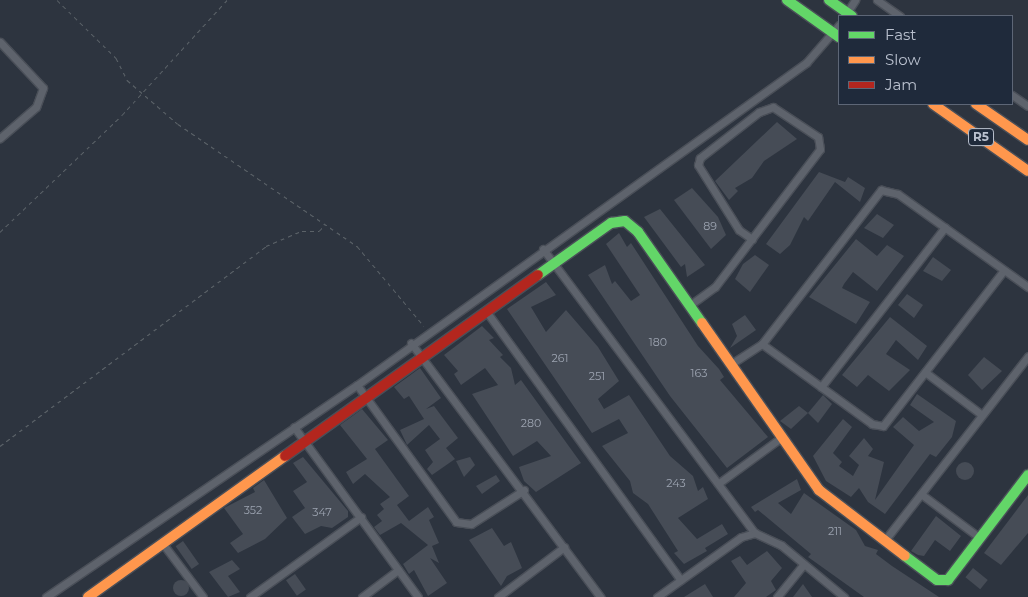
<!DOCTYPE html>
<style>
body{margin:0}
#map{position:relative;width:1028px;height:597px;overflow:hidden;background:#2d343f;font-family:Montserrat,sans-serif}
div>[style]{position:absolute}
.building>*{inset:0;background:#464c56;transform-origin:0 0}
.round{border-radius:50%}
.path>*{height:1px;margin-top:-0.5px;transform-origin:0;background:repeating-linear-gradient(90deg,#5b6268 0 4px,transparent 0 8px)}
.roads{filter:drop-shadow(1px 0 #4a4f58) drop-shadow(-1px 0 #4a4f58) drop-shadow(0 1px #4a4f58) drop-shadow(0 -1px #4a4f58)}
.street>*{height:7px;margin:-3.5px;padding:0 3.5px;transform-origin:3.5px;border-radius:3.5px;background:#5e636c}
.fast>*{height:10px;margin:-5px;padding:0 5px;transform-origin:5px;border-radius:5px;background:#63d668}
.slow>*{height:10px;margin:-5px;padding:0 5px;transform-origin:5px;border-radius:5px;background:#ff974d}
.jam>*{height:10px;margin:-5px;padding:0 5px;transform-origin:5px;border-radius:5px;background:#b3261e}
span{translate:-50% -50%;white-space:nowrap;text-align:center;line-height:1.15;-webkit-text-stroke:5px #1f2a3b;paint-order:stroke}
.number-label{font-size:11px;color:#9ca3b0}
.number-label span{-webkit-text-stroke-width:0}
.shield-label span{padding:1px 4px;background:#1f2a3b;border:1px solid;border-radius:4px;-webkit-text-stroke-width:0}
.shield-label{font-size:12px;color:#b9c0ce;font-weight:700}
.legend{position:absolute;left:838px;top:15px;width:175px;height:90px;box-sizing:border-box;background:#1f2a3b;border:1px solid #5d6676;margin:0;padding:6px 9px;list-style:none;font-size:15px;color:#b9c0ce}
.legend li{display:flex;align-items:center;gap:10px;height:25px}
.legend b{width:25px;border:1px solid #5d6676}
</style>
<div id="map">
<div class="building">
<i style="clip-path:polygon(777px 122px,797px 139px,764px 161px,752px 178px,735px 188px,738px 191px,729px 200px,715px 181px)"></i>
<i style="clip-path:polygon(819px 172px,845px 182px,848px 177px,865px 188px,860px 202px,835px 182px,808px 221px,804px 217px,790px 245px,780px 254px,766px 244px)"></i>
<i style="clip-path:polygon(692px 188px,718px 217px,726px 235px,711px 249px,674px 200px)"></i>
<i style="clip-path:polygon(660px 209px,705px 265px,687px 277px,685px 264px,681px 267px,644px 217px)"></i>
<i style="clip-path:polygon(877px 214px,894px 225px,883px 238px,864px 228px)"></i>
<i style="clip-path:polygon(619px 233px,627px 247px,631px 243px,698px 346px,719px 369px,724px 377px,720px 380px,768px 437px,727px 468px,670px 396px,588px 275px,605px 265px,612px 284px,615px 281px,631px 301px,640px 295px,606px 244px)"></i>
<i style="clip-path:polygon(856px 239px,877px 256px,887px 245px,904px 256px,877px 291px,853px 272px,844px 284px,842px 288px,870px 302px,856px 324px,809px 297px)"></i>
<i style="clip-path:polygon(755px 255px,769px 265px,750px 292px,735px 279px,743px 264px)"></i>
<i style="clip-path:polygon(933px 257px,951px 270px,942px 281px,923px 271px)"></i>
<i style="clip-path:polygon(546px 282px,556px 295px,531px 307px,546px 332px,566px 310px,598px 347px,619px 381px,598px 399px,604px 409px,629px 395px,670px 456px,693px 476px,698px 491px,703px 487px,708px 499px,678px 518px,697px 539px,722px 524px,728px 534px,705px 548px,707px 551px,684px 564px,674px 553px,678px 551px,648px 504px,633px 493px,630px 481px,602px 446px,628px 433px,619px 419px,592px 433px,507px 309px)"></i>
<i style="clip-path:polygon(907px 294px,923px 305px,914px 318px,898px 305px)"></i>
<i style="clip-path:polygon(745px 315px,756px 330px,730px 348px,737px 336px,732px 324px)"></i>
<i style="clip-path:polygon(890px 317px,927px 346px,918px 360px,896px 340px,886px 354px,910px 370px,889px 391px,868px 375px,857px 387px,842px 375px)"></i>
<i style="clip-path:polygon(482px 326px,494px 338px,489px 340px,503px 355px,500px 357px,511px 368px,515px 385px,521px 380px,581px 463px,536px 492px,524px 481px,519px 467px,551px 456px,537px 441px,513px 456px,472px 394px,498px 385px,485px 368px,461px 385px,454px 374px,458px 371px,444px 355px)"></i>
<i style="clip-path:polygon(984px 357px,1002px 371px,982px 390px,968px 375px)"></i>
<i style="clip-path:polygon(420px 368px,441px 398px,426px 409px,434px 406px,458px 438px,446px 448px,455px 459px,432px 475px,427px 469px,433px 462px,425px 450px,440px 439px,429px 425px,407px 445px,400px 430px,424px 419px,409px 396px,404px 399px,394px 387px)"></i>
<i style="clip-path:polygon(917px 394px,956px 421px,952px 437px,936px 457px,930px 454px,885px 514px,868px 502px,859px 488px,851px 497px,826px 481px,813px 456px,843px 419px,852px 427px,833px 453px,842px 462px,839px 466px,853px 476px,859px 465px,849px 456px,864px 438px,873px 449px,868px 456px,884px 462px,875px 500px,914px 445px,893px 427px,903px 417px,919px 431px,934px 422px,910px 405px)"></i>
<i style="clip-path:polygon(823px 395px,832px 404px,818px 423px,808px 413px)"></i>
<i style="clip-path:polygon(799px 406px,808px 413px,791px 429px,780px 421px)"></i>
<i style="clip-path:polygon(362px 409px,388px 440px,375px 449px,409px 496px,397px 505px,409px 521px,428px 507px,434px 517px,429px 520px,439px 543px,432px 546px,439px 563px,430px 558px,447px 583px,428px 596px,414px 570px,409px 574px,403px 564px,428px 545px,401px 523px,380px 535px,374px 527px,382px 521px,377px 515px,384px 509px,380px 504px,390px 497px,365px 474px,353px 484px,346px 472px,367px 459px,340px 425px)"></i>
<i style="clip-path:polygon(303px 457px,348px 511px,348px 517px,332px 528px,321px 526px,305px 534px,292px 517px,305px 508px,293px 491px,307px 482px,293px 463px)"></i>
<i style="clip-path:polygon(470px 457px,475px 465px,464px 477px,456px 461px)"></i>
<i class="round" style="left:956px;top:462px;width:18px;height:18px"></i>
<i style="clip-path:polygon(496px 475px,500px 481px,482px 494px,476px 486px)"></i>
<i style="clip-path:polygon(797px 479px,801px 490px,778px 503px,791px 514px,804px 493px,856px 530px,865px 546px,878px 550px,876px 554px,892px 566px,939px 597px,864px 597px,808px 557px,811px 554px,758px 510px,755px 512px,751px 507px)"></i>
<i style="clip-path:polygon(264px 480px,287px 518px,265px 539px,238px 553px,230px 543px,243px 534px,224px 508px,255px 492px,253px 488px)"></i>
<i style="clip-path:polygon(1028px 495px,1028px 533px,1001px 565px,984px 553px)"></i>
<i style="clip-path:polygon(936px 516px,961px 536px,950px 551px,935px 540px,924px 556px,918px 555px,911px 551px)"></i>
<i style="clip-path:polygon(492px 528px,504px 546px,511px 542px,522px 568px,507px 576px,501px 586px,469px 540px)"></i>
<i style="left:183px;top:541px;width:28px;height:9px;rotate:55deg"></i>
<i style="clip-path:polygon(767px 551px,782px 568px,771px 581px,776px 590px,766px 597px,734px 597px,746px 583px,731px 561px,740px 556px,747px 565px)"></i>
<i style="clip-path:polygon(232px 560px,240px 569px,228px 576px,240px 592px,228px 597px,209px 572px)"></i>
<i style="left:973px;top:568px;width:19px;height:12px;rotate:39deg"></i>
<i style="left:295px;top:574px;width:19px;height:11px;rotate:55deg"></i>
<i class="round" style="left:173px;top:580px;width:16px;height:16px"></i>
<i style="clip-path:polygon(705px 584px,713px 597px,684px 597px)"></i>
<i style="clip-path:polygon(803px 584px,812px 597px,793px 597px)"></i>
</div>
<div class="path">
<i style="left:57px;top:0;width:83px;rotate:44.5deg"></i>
<i style="left:116px;top:58px;width:25px;rotate:63deg"></i>
<i style="left:127px;top:80px;width:67px;rotate:40.8deg"></i>
<i style="left:178px;top:124px;width:217px;rotate:34.3deg"></i>
<i style="left:357px;top:246px;width:104px;rotate:50.1deg"></i>
<i style="left:0;top:232px;width:169px;rotate:-43.8deg"></i>
<i style="left:122px;top:115px;width:156px;rotate:-47.6deg"></i>
<i style="left:0;top:446px;width:333px;rotate:-36.9deg"></i>
<i style="left:266px;top:246px;width:39px;rotate:-23deg"></i>
<i style="left:302px;top:231px;width:17px"></i>
<i style="left:319px;top:231px;width:8px;rotate:-45deg"></i>
</div>
<div class="roads">
<div class="street">
<i style="left:877px;top:0;width:28px;rotate:35deg"></i>
<i style="left:846px;top:14px;width:17px;rotate:-57deg"></i>
<i style="left:0;top:42px;width:63px;rotate:46.9deg"></i>
<i style="left:43px;top:88px;width:20px;rotate:110deg"></i>
<i style="left:36px;top:107px;width:48px;rotate:139.3deg"></i>
<i style="left:1012px;top:95px;width:19px;rotate:35deg"></i>
<i style="left:543px;top:249px;width:354px;rotate:53.3deg"></i>
<i style="left:690px;top:305px;width:31px;rotate:-36deg"></i>
<i style="left:715px;top:287px;width:173px;rotate:-52.7deg"></i>
<i style="left:820px;top:149px;width:12px;rotate:-99deg"></i>
<i style="left:818px;top:137px;width:54px;rotate:-146.3deg"></i>
<i style="left:773px;top:107px;width:15px;rotate:160deg"></i>
<i style="left:759px;top:112px;width:75px;rotate:142.1deg"></i>
<i style="left:700px;top:158px;width:7px;rotate:106deg"></i>
<i style="left:698px;top:165px;width:77px;rotate:57.8deg"></i>
<i style="left:739px;top:230px;width:16px;rotate:35deg"></i>
<i style="left:486px;top:311px;width:332px;rotate:54.1deg"></i>
<i style="left:411px;top:343px;width:317px;rotate:53.3deg"></i>
<i style="left:762px;top:344px;width:136px;rotate:36deg"></i>
<i style="left:872px;top:424px;width:11px;rotate:10deg"></i>
<i style="left:883px;top:426px;width:197px;rotate:-52.2deg"></i>
<i style="left:731px;top:364px;width:37px;rotate:-33deg"></i>
<i style="left:762px;top:344px;width:195px;rotate:-52.3deg"></i>
<i style="left:881px;top:190px;width:17px;rotate:13deg"></i>
<i style="left:898px;top:194px;width:160px;rotate:35.6deg"></i>
<i style="left:925px;top:372px;width:71px;rotate:37deg"></i>
<i style="left:357px;top:385px;width:169px;rotate:54.1deg"></i>
<i style="left:456px;top:522px;width:15px;rotate:8deg"></i>
<i style="left:471px;top:524px;width:63px;rotate:-32.7deg"></i>
<i style="left:821px;top:387px;width:202px;rotate:-52.2deg"></i>
<i style="left:294px;top:427px;width:210px;rotate:53.9deg"></i>
<i style="left:719px;top:483px;width:78px;rotate:-36.1deg"></i>
<i style="left:921px;top:494px;width:74px;rotate:36.7deg"></i>
<i style="left:885px;top:540px;width:233px;rotate:-52.1deg"></i>
<i style="left:163px;top:544px;width:66px;rotate:53deg"></i>
<i style="left:46px;top:597px;width:376px;rotate:-34.3deg"></i>
<i style="left:357px;top:385px;width:553px;rotate:-35.65deg"></i>
<i style="left:806px;top:63px;width:50px;rotate:-49deg"></i>
<i style="left:250px;top:597px;width:137px;rotate:-35.8deg"></i>
<i style="left:362px;top:597px;width:45px;rotate:-36.9deg"></i>
<i style="left:498px;top:597px;width:83px;rotate:-37.1deg"></i>
<i style="left:657px;top:597px;width:103px;rotate:-35.5deg"></i>
<i style="left:741px;top:537px;width:15px;rotate:-16deg"></i>
<i style="left:755px;top:533px;width:29px;rotate:25deg"></i>
<i style="left:781px;top:545px;width:82px;rotate:39.5deg"></i>
<i style="left:777px;top:597px;width:41px;rotate:-50.9deg"></i>
</div>
<div class="fast">
<i style="left:787px;top:0;width:64px;rotate:35.4deg"></i>
<i style="left:829px;top:0;width:28px;rotate:35deg"></i>
<i style="left:538px;top:275px;width:90px;rotate:-35.5deg"></i>
<i style="left:611px;top:223px;width:14px;rotate:-8deg"></i>
<i style="left:625px;top:221px;width:17px;rotate:40deg"></i>
<i style="left:638px;top:232px;width:111px;rotate:54.9deg"></i>
<i style="left:905px;top:556px;width:40px;rotate:37deg"></i>
<i style="left:937px;top:580px;width:11px"></i>
<i style="left:948px;top:580px;width:132px;rotate:-52.7deg"></i>
</div>
<div class="slow">
<i style="left:933px;top:104px;width:116px;rotate:35.2deg"></i>
<i style="left:976px;top:104px;width:63px;rotate:34.7deg"></i>
<i style="left:702px;top:323px;width:204px;rotate:55deg"></i>
<i style="left:819px;top:490px;width:108px;rotate:37.5deg"></i>
<i style="left:88px;top:597px;width:242px;rotate:-35.6deg"></i>
</div>
<div class="jam">
<i style="left:285px;top:456px;width:311px;rotate:-35.6deg"></i>
</div>
</div>
<div class="number-label">
<span style="left:710px;top:226px">89</span>
<span style="left:658px;top:342px">180</span>
<span style="left:560px;top:358px">261</span>
<span style="left:699px;top:373px">163</span>
<span style="left:597px;top:376px">251</span>
<span style="left:531px;top:423px">280</span>
<span style="left:676px;top:483px">243</span>
<span style="left:253px;top:510px">352</span>
<span style="left:322px;top:512px">347</span>
<span style="left:835px;top:531px">211</span>
</div>
<div class="shield-label">
<span style="left:981px;top:137px">R5</span>
</div>
<ul class="legend">
<li><b style="height:6px;background:#63d668"></b>Fast</li>
<li><b style="height:6px;background:#ff974d"></b>Slow</li>
<li><b style="height:6px;background:#b3261e"></b>Jam</li>
</ul>
</div>
